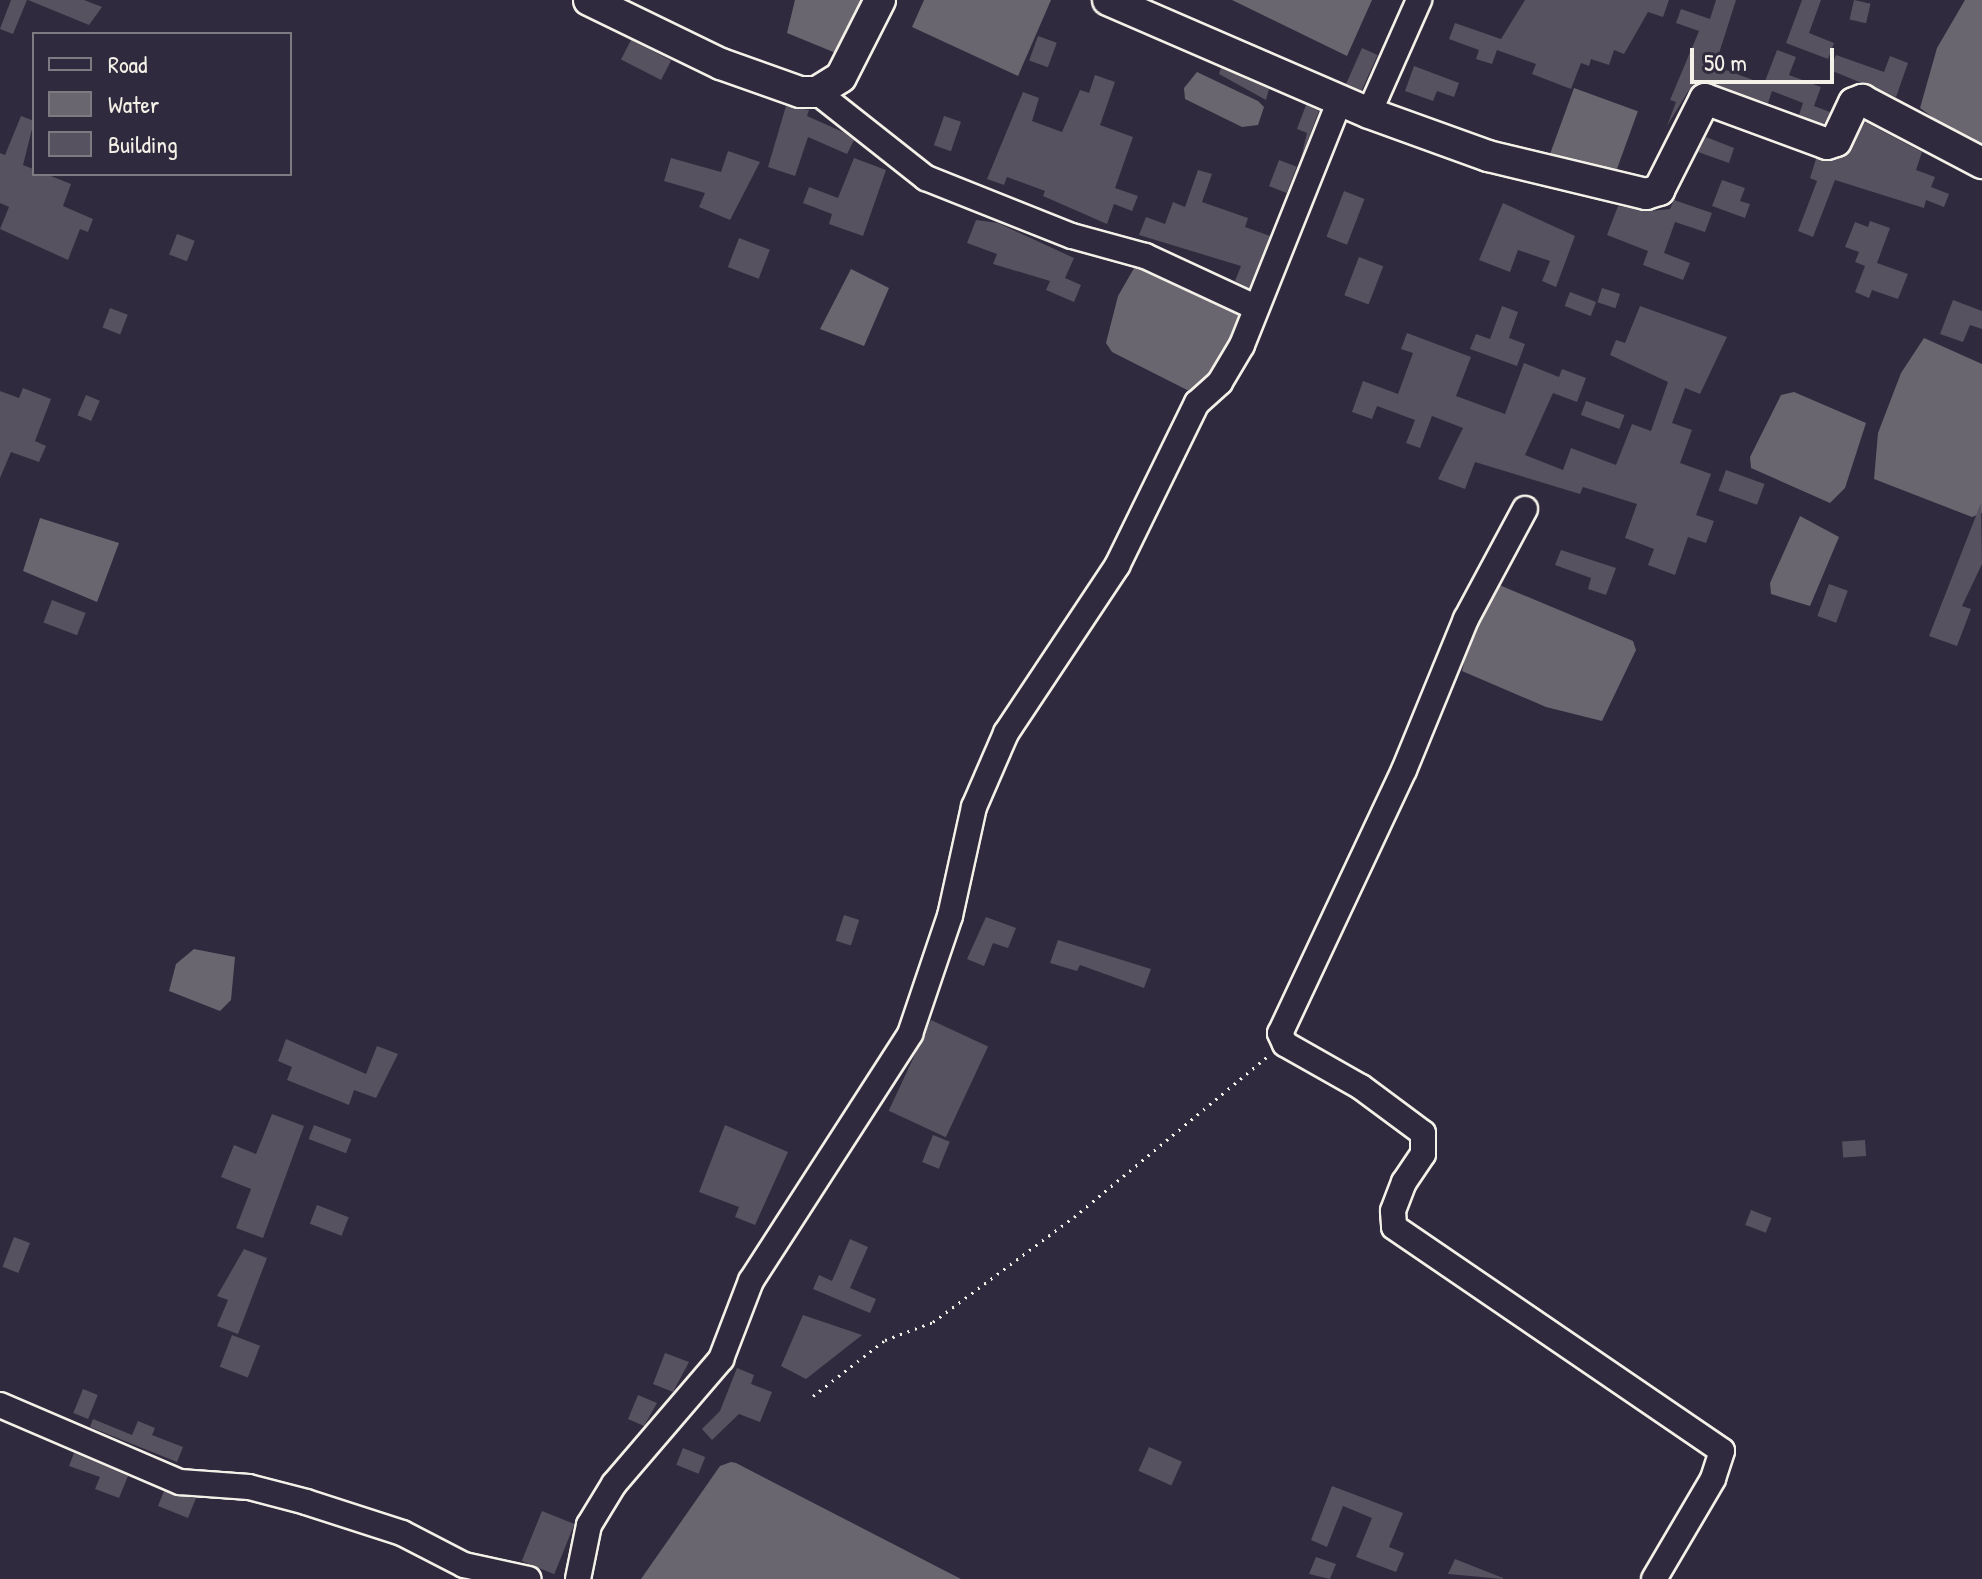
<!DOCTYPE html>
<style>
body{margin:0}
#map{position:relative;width:1982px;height:1579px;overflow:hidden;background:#2f2a3d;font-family:"Patrick Hand",sans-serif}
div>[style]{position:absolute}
.water>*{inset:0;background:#6a6670;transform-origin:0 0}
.building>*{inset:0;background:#56525f;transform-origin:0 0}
.path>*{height:3px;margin-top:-1.5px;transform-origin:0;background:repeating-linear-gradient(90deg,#f4f1e8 0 2px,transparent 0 8px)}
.roads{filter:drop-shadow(2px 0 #f4f1e8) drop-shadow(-2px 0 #f4f1e8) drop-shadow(0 2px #f4f1e8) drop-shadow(0 -2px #f4f1e8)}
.minor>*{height:24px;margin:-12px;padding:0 12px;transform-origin:12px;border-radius:12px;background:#2f2a3d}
.major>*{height:30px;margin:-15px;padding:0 15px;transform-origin:15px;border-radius:15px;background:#2f2a3d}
span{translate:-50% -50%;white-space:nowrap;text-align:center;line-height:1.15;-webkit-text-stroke:7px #2f2a3d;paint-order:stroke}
.legend{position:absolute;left:32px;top:32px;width:260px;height:144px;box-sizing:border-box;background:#2f2a3d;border:2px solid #7e7a81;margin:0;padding:10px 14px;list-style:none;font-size:24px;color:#f4f1e8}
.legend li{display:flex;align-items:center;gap:16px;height:40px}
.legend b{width:40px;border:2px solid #7e7a81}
.scale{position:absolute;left:1690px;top:48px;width:144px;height:36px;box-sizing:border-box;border:4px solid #f4f1e8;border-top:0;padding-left:10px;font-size:24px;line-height:28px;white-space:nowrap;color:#f4f1e8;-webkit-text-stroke:6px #2f2a3d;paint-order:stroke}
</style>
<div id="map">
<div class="water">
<i style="clip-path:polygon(795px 0,879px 0,848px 58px,787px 33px)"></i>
<i style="clip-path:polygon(924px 0,1051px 0,1018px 76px,912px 27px)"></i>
<i style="clip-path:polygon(1232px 0,1372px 0,1347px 56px)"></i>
<i style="clip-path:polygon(1965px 0,1982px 0,1982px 154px,1920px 108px,1937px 48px)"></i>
<i style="clip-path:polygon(1197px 72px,1258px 101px,1264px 107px,1258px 125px,1242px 127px,1185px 99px,1184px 88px)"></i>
<i style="left:1574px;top:88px;width:68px;height:72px;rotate:20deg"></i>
<i style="clip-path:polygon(1137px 263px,1239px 303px,1250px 323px,1197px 395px,1112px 352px,1106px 343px,1118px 296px)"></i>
<i style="clip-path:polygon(851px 269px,889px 288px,864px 346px,820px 329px)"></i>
<i style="clip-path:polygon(1924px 338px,1982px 364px,1982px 513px,1972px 517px,1874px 479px,1878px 433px,1901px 373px)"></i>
<i style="clip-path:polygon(1794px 392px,1866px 423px,1845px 488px,1830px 503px,1751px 468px,1750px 457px,1781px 395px)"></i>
<i style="clip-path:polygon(1800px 516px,1839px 537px,1810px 606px,1771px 594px,1770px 583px)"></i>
<i style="clip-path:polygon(40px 518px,119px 543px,97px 602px,23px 571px)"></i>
<i style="clip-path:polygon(1497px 584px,1633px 641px,1636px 650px,1602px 721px,1546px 707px,1462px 671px,1475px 617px)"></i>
<i style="clip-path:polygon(194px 949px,235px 957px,231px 1000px,220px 1011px,169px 991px,176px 964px)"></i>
<i style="clip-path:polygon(731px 1462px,736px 1463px,961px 1579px,641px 1579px,720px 1466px)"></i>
</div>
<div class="building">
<i style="clip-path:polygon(11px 0,27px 0,13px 34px,0 29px)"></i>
<i style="clip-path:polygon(28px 0,84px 0,102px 7px,89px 25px)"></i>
<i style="clip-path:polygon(1525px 0,1669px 0,1663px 17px,1648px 12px,1624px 54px,1614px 50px,1609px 65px,1591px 59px,1589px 66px,1581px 63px,1571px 89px,1532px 74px,1536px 64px,1497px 50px,1492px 64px,1476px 59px,1479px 50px,1449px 39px,1455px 23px,1501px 39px)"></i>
<i style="clip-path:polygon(1716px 0,1736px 0,1715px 66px,1764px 84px,1777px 50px,1796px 57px,1789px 75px,1821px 87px,1814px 106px,1830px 112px,1824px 124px,1799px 115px,1803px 103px,1772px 91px,1768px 103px,1703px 81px,1689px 90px,1667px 126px,1676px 102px,1670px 100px,1699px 31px,1676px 23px,1681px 9px,1710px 19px)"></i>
<i style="clip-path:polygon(1802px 0,1821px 0,1809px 33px,1834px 43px,1828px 59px,1786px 43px)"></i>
<i style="left:1854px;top:0;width:17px;height:20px;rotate:13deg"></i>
<i style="left:1038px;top:36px;width:20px;height:26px;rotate:20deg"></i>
<i style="left:631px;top:40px;width:45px;height:22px;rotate:27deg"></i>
<i style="left:1362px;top:48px;width:17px;height:39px;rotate:24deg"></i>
<i style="clip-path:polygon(1836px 55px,1884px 72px,1890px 56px,1908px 63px,1896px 97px,1830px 70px)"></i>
<i style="clip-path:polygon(1414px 66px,1459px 83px,1454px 97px,1437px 91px,1433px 101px,1405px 91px)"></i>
<i style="clip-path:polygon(1221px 68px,1269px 89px,1266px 100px,1219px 74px)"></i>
<i style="clip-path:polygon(1095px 75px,1115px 82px,1100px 125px,1133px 137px,1115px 188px,1138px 196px,1132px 211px,1114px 204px,1107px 224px,1043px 196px,1045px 191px,1007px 177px,1004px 185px,987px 179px,1023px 92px,1039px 98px,1032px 121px,1062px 132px,1080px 90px,1089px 93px)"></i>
<i style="clip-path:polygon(1306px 105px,1319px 111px,1301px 158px,1307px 133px,1297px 129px)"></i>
<i style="clip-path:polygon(786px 106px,809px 110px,807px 116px,843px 132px,854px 140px,847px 154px,808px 137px,795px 176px,768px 167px)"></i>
<i style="clip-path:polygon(21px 116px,34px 121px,23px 165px,71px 184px,63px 206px,93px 219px,88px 232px,80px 229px,68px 260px,0 229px,9px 207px,0 203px,0 153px,5px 155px)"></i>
<i style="left:944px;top:116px;width:18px;height:31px;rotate:19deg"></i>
<i style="clip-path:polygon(1865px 122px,1922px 152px,1916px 170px,1935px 177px,1931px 187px,1949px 194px,1944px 207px,1926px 200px,1924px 208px,1835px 180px,1813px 237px,1798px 231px,1817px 181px,1810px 178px,1816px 159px,1847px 155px)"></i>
<i style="clip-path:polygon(1706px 137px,1734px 148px,1729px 163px,1698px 152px)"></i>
<i style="clip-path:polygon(728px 151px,760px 162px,730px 220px,699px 207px,705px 193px,664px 181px,671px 158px,721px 172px)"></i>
<i style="clip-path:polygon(854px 158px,886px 170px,863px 236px,829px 224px,832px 214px,803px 203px,809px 187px,838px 198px)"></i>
<i style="left:1279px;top:160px;width:19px;height:28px;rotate:21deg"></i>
<i style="clip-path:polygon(1198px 170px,1212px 174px,1202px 202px,1248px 218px,1245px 227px,1270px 236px,1249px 288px,1235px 281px,1241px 266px,1139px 235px,1146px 217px,1165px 224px,1173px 202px,1185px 207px)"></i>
<i style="clip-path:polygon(1722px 180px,1745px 188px,1740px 201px,1750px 204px,1745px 218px,1712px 206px)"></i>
<i style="left:1344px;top:191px;width:22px;height:49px;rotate:21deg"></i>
<i style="clip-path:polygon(1674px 200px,1712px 213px,1705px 232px,1675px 222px,1664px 253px,1690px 263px,1683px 280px,1643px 265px,1648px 251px,1607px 235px,1618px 206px,1650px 211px,1670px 209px)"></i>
<i style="clip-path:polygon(1503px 203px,1575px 236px,1556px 287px,1542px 281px,1550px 261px,1518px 250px,1510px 272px,1479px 260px)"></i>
<i style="clip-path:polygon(976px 220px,998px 223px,1074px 258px,1065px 278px,1081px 285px,1074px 302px,1046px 290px,1050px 281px,993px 264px,997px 254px,967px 243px)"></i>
<i style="clip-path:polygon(1870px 221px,1890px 228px,1877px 263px,1908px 274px,1898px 299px,1872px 290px,1869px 298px,1855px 292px,1865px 266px,1855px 262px,1859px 252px,1845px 247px,1855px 222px,1868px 227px)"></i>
<i style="left:177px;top:234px;width:19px;height:22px;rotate:21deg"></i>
<i style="left:739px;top:238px;width:33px;height:31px;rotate:21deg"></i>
<i style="left:1359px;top:257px;width:26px;height:41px;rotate:21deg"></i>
<i style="left:1602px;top:288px;width:19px;height:15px;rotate:18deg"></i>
<i style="left:1570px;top:292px;width:28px;height:15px;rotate:21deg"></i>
<i style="clip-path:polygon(1953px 300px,1982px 311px,1982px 329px,1970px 325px,1963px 342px,1940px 334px)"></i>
<i style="clip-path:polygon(1502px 306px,1518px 312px,1509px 338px,1525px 344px,1517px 366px,1470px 349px,1476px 334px,1490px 339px)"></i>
<i style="clip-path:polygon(1640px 306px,1727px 337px,1700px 394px,1685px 388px,1672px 423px,1692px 430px,1680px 463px,1711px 474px,1696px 515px,1714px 521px,1706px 543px,1688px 537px,1675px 575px,1648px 565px,1654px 549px,1625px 538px,1637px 504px,1583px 487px,1580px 494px,1475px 462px,1465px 489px,1438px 479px,1463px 428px,1432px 416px,1420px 448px,1406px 443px,1415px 420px,1377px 406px,1372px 419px,1352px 412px,1363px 381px,1398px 394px,1413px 353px,1401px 349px,1407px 333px,1471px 357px,1456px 396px,1505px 414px,1524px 363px,1559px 377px,1562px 369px,1586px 378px,1577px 402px,1553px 393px,1525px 455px,1563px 470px,1571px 448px,1616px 465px,1632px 424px,1651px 431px,1668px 382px,1610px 355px,1616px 340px,1625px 343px)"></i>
<i style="left:110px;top:308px;width:19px;height:21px;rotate:21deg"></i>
<i style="clip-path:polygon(23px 388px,51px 399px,35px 441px,46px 446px,39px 462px,11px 452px,0 478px,0 391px,19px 398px)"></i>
<i style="left:86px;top:395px;width:15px;height:22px;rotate:23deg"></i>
<i style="left:1586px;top:401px;width:41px;height:15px;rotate:20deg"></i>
<i style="left:1726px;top:470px;width:41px;height:22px;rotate:20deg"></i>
<i style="clip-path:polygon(1981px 503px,1982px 564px,1962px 606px,1971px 609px,1957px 646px,1929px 636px)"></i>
<i style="clip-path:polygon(1561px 550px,1616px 568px,1606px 595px,1588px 589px,1591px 578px,1555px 565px)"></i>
<i style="left:1829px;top:584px;width:20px;height:34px;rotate:20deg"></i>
<i style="left:52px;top:600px;width:36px;height:24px;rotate:21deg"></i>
<i style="left:844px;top:915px;width:16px;height:27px;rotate:18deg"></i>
<i style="clip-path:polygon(986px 917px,1016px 928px,1008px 948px,993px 943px,984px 966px,967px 959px)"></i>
<i style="clip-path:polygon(1058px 940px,1151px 969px,1144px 988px,1080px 965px,1077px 971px,1050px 963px)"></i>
<i style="left:931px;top:1020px;width:63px;height:100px;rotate:25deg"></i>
<i style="clip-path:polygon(286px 1039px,366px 1074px,377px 1046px,398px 1054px,376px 1098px,354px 1090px,349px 1105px,287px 1080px,292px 1067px,278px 1061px)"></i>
<i style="clip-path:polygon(272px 1114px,304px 1126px,263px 1238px,236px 1228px,251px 1189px,221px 1177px,234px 1145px,256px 1154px)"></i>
<i style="left:314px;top:1125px;width:40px;height:15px;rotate:21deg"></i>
<i style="clip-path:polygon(725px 1125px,788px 1152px,755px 1225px,735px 1217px,739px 1207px,699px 1192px)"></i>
<i style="left:933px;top:1135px;width:18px;height:29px;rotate:22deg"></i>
<i style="left:1865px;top:1140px;width:16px;height:23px;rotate:86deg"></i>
<i style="left:317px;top:1205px;width:34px;height:20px;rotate:21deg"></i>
<i style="left:1751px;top:1210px;width:22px;height:16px;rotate:21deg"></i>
<i style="left:14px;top:1237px;width:17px;height:32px;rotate:21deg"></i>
<i style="clip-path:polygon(850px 1239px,868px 1247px,850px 1288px,876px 1299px,870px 1313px,813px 1289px,819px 1275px,832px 1281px)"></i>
<i style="clip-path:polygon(244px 1249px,267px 1258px,238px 1334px,217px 1326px,228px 1300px,217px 1296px)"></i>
<i style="clip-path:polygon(803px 1315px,862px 1335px,806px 1379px,781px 1366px)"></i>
<i style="left:232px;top:1335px;width:30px;height:34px;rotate:21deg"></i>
<i style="clip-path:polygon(665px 1353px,689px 1362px,673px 1392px,653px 1384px)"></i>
<i style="clip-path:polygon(737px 1368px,754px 1375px,751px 1384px,772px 1392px,760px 1422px,739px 1414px,712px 1440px,702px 1429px,720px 1411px)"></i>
<i style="left:83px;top:1389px;width:16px;height:26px;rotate:22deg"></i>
<i style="clip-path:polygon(638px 1395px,657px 1403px,644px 1426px,628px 1419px)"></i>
<i style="clip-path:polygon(93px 1419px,132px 1435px,138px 1421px,155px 1428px,152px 1435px,183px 1447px,177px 1462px,90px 1427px)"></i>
<i style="left:1149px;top:1447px;width:36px;height:26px;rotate:24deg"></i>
<i style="left:683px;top:1448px;width:24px;height:18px;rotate:22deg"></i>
<i style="clip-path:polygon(74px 1453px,128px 1476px,119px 1498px,95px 1489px,100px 1477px,69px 1466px)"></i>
<i style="clip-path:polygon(1332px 1486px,1403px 1513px,1389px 1547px,1404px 1553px,1396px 1572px,1356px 1557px,1372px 1518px,1343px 1506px,1327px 1547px,1311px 1540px)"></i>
<i style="clip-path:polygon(164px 1491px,196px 1498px,188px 1518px,158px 1506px)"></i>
<i style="left:542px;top:1511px;width:35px;height:54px;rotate:22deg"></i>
<i style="clip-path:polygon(1316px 1557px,1336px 1564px,1330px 1579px,1309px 1574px)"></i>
<i style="clip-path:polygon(1455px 1559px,1503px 1578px,1503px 1579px,1448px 1574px)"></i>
</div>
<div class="path">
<i style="left:813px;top:1396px;width:91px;rotate:-37.9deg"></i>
<i style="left:885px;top:1340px;width:51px;rotate:-20.6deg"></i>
<i style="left:933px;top:1322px;width:176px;rotate:-36.7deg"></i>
<i style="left:1074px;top:1217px;width:254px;rotate:-39.7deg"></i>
</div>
<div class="roads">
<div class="minor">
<i style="left:817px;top:92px;width:139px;rotate:38.3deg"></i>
<i style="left:926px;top:178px;width:157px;rotate:21.7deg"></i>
<i style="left:1072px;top:236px;width:76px;rotate:15.3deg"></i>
<i style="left:1145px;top:256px;width:121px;rotate:24.9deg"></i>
<i style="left:1369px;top:113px;width:124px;rotate:-66.1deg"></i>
<i style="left:1525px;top:509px;width:125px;rotate:118.2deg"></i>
<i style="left:1466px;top:619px;width:163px;rotate:112.3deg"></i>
<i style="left:1404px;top:770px;width:291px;rotate:115.2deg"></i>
<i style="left:1280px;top:1033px;width:12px;rotate:66deg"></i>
<i style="left:1285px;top:1044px;width:87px;rotate:29.5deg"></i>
<i style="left:1361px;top:1087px;width:77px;rotate:36.6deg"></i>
<i style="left:1423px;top:1133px;width:21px;rotate:90deg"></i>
<i style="left:1423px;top:1154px;width:34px;rotate:124deg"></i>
<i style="left:1404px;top:1182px;width:31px;rotate:111deg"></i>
<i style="left:1393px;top:1211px;width:16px;rotate:86deg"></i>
<i style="left:1394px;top:1227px;width:397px;rotate:34.3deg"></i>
<i style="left:1722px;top:1451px;width:29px;rotate:108deg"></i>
<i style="left:1713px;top:1479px;width:116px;rotate:120.5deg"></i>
<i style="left:0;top:1405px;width:196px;rotate:23.2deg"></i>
<i style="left:180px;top:1482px;width:69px;rotate:4.1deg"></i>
<i style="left:249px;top:1487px;width:59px;rotate:14.7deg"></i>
<i style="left:306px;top:1502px;width:101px;rotate:17.9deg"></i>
<i style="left:402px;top:1533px;width:70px;rotate:27.3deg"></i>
<i style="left:464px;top:1565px;width:66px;rotate:12.3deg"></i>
<i style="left:578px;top:1579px;width:55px;rotate:-78.5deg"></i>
<i style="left:589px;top:1525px;width:48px;rotate:-58.6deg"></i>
<i style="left:614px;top:1484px;width:165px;rotate:-49.4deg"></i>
<i style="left:721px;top:1359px;width:84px;rotate:-69deg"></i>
<i style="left:751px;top:1281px;width:294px;rotate:-57.2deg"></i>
<i style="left:910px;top:1034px;width:125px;rotate:-71.3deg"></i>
<i style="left:950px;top:916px;width:112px;rotate:-77.6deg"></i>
<i style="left:974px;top:807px;width:81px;rotate:-66.6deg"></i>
<i style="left:1006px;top:733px;width:201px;rotate:-56.4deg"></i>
<i style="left:1117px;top:566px;width:182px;rotate:-63.9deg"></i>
<i style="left:1197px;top:403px;width:31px;rotate:-42deg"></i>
<i style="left:1220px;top:382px;width:43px;rotate:-59.3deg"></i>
<i style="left:1242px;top:345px;width:264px;rotate:-68.2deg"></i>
</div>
<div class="major">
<i style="left:589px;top:0;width:147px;rotate:25.9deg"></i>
<i style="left:721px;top:64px;width:84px;rotate:19.5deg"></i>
<i style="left:800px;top:92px;width:17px"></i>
<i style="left:817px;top:92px;width:28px;rotate:-32deg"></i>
<i style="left:841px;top:77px;width:86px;rotate:-63.1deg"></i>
<i style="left:1108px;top:0;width:284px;rotate:23.4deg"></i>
<i style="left:1369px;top:113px;width:127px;rotate:19.9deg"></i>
<i style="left:1488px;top:156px;width:163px;rotate:13.5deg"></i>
<i style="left:1646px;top:194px;width:14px;rotate:-17deg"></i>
<i style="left:1659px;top:190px;width:102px;rotate:-63.2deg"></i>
<i style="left:1705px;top:99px;width:130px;rotate:20.2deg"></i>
<i style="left:1827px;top:144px;width:9px;rotate:-18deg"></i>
<i style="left:1836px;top:141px;width:42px;rotate:-64.7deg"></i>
<i style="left:1854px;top:103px;width:9px;rotate:-21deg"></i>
<i style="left:1862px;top:100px;width:136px;rotate:27.7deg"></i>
</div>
</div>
<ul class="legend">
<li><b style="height:10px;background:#2f2a3d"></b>Road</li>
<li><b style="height:22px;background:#6a6670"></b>Water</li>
<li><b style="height:22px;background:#56525f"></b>Building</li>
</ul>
<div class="scale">50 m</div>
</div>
